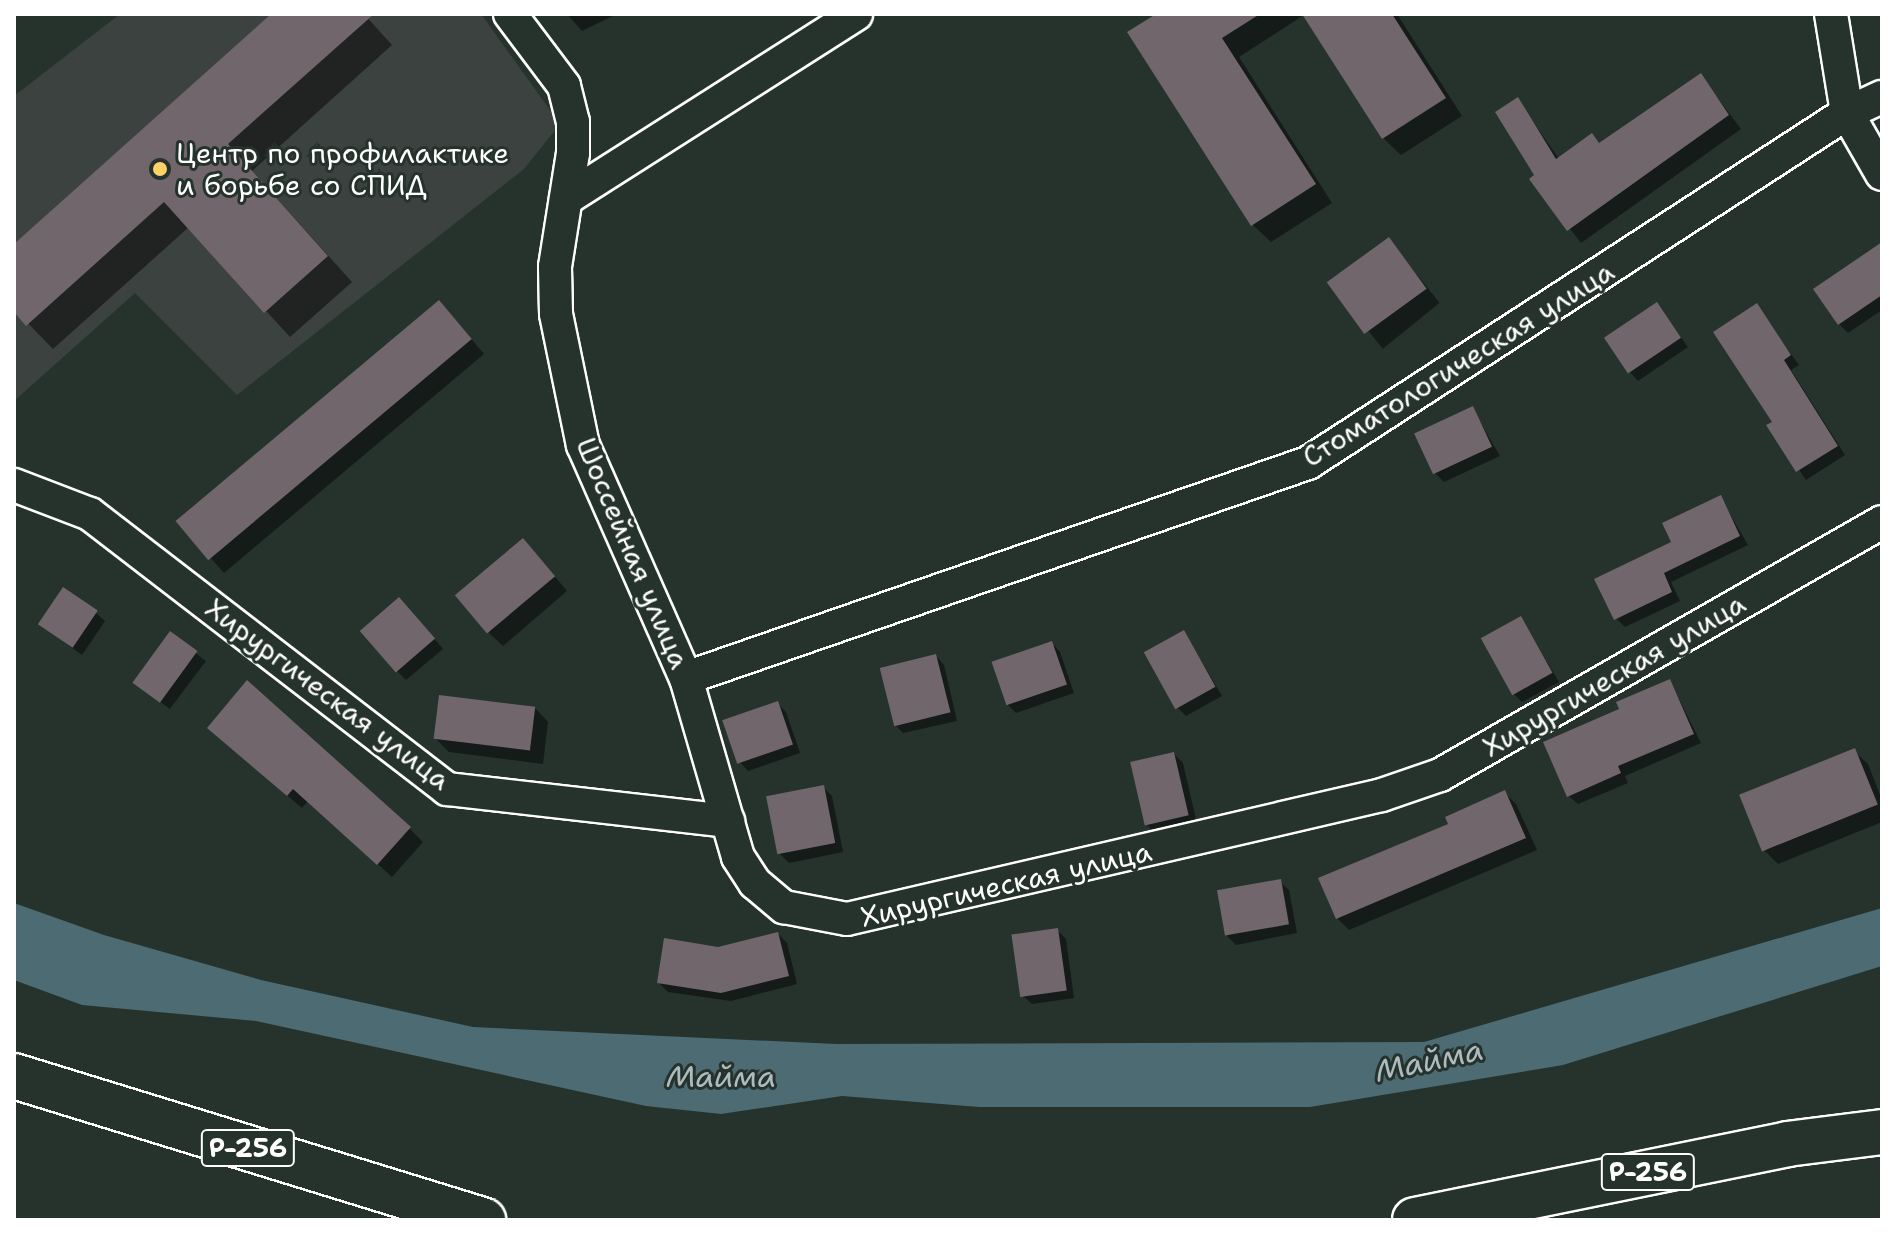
<!DOCTYPE html>
<meta charset="utf-8">
<style>
body{margin:0}
#map{position:relative;width:1896px;height:1234px;overflow:hidden;background:#26332d;font-family:"Shantell Sans",sans-serif}
div>[style]{position:absolute}
.built>*{inset:0;background:#3c4240}
.water>*{inset:0;background:#4c6b73}
.shadow>*{inset:0;background:#0007;transform-origin:0 0}
.building>*{inset:0;background:#70666b;transform-origin:0 0}
.roads{filter:drop-shadow(2px 0 #fff) drop-shadow(-2px 0 #fff) drop-shadow(0 2px #fff) drop-shadow(0 -2px #fff)}
.minor>*{height:32px;margin:-16px;padding:0 16px;transform-origin:16px;border-radius:16px;background:#26332d}
.primary>*{height:44px;margin:-22px;padding:0 22px;transform-origin:22px;border-radius:22px;background:#26332d}
.dots>*{width:22px;height:22px;translate:-50% -50%;box-sizing:border-box;border:4px solid #26332d;border-radius:50%}
span{translate:-50% -50%;white-space:nowrap;text-align:center;line-height:1.15;-webkit-text-stroke:6px #26332d;paint-order:stroke}
.shield-label span{padding:2px 6px;background:#26332d;border:2px solid;border-radius:6px;-webkit-text-stroke-width:0}
.shield-label{font-size:26px;color:#fff;font-weight:700}
.poi-label{font-size:28px;color:#fff}
.left{translate:0 -50%;text-align:left}
.street-label{font-size:28px;color:#fff}
.water-label{font-size:30px;color:#aebcc0;font-style:italic}
.frame{position:absolute;inset:0;border:16px solid #fff;pointer-events:none}
</style>
<div id="map">
<div class="built">
<i style="clip-path:polygon(120px 14px,481px 14px,560px 124px,524px 169px,237px 395px,135px 293px,14px 401px,14px 96px)"></i>
</div>
<div class="water">
<i style="clip-path:polygon(14px 903px,104px 935px,261px 980px,473px 1027px,836px 1044px,1424px 1042px,1882px 908px,1882px 966px,1563px 1065px,1310px 1107px,979px 1107px,842px 1096px,721px 1114px,646px 1106px,256px 1021px,82px 1005px,14px 980px)"></i>
</div>
<div class="shadow">
<i style="clip-path:polygon(274px 14px,364px 14px,392px 45px,252px 171px,352px 282px,290px 337px,189px 227px,53px 349px,14px 309px,14px 247px)"></i>
<i style="clip-path:polygon(567px 14px,617px 14px,582px 31px)"></i>
<i style="clip-path:polygon(1159px 14px,1397px 14px,1462px 116px,1401px 155px,1383px 138px,1304px 15px,1239px 57px,1332px 203px,1271px 242px,1253px 225px)"></i>
<i style="clip-path:polygon(1701px 76px,1741px 129px,1581px 243px,1532px 179px,1536px 176px,1518px 100px,1559px 159px,1600px 144px)"></i>
<i style="left:1388px;top:239px;width:82px;height:73px;rotate:51deg"></i>
<i style="clip-path:polygon(1882px 258px,1882px 310px,1848px 333px,1839px 324px)"></i>
<i style="clip-path:polygon(1657px 305px,1688px 347px,1638px 381px,1630px 372px)"></i>
<i style="clip-path:polygon(1756px 306px,1799px 365px,1791px 370px,1845px 455px,1806px 480px,1769px 426px,1774px 422px)"></i>
<i style="clip-path:polygon(452px 316px,484px 354px,224px 573px,179px 522px)"></i>
<i style="clip-path:polygon(1472px 408px,1500px 456px,1444px 482px,1435px 473px)"></i>
<i style="clip-path:polygon(1720px 497px,1748px 545px,1671px 582px,1680px 601px,1625px 627px,1616px 618px,1674px 542px)"></i>
<i style="clip-path:polygon(536px 554px,567px 591px,503px 646px,489px 633px)"></i>
<i style="clip-path:polygon(408px 608px,443px 649px,406px 680px,397px 671px)"></i>
<i style="clip-path:polygon(96px 613px,105px 621px,82px 655px,41px 625px)"></i>
<i style="clip-path:polygon(1521px 618px,1559px 682px,1522px 702px,1513px 693px)"></i>
<i style="clip-path:polygon(1184px 632px,1222px 696px,1186px 716px,1177px 707px)"></i>
<i style="left:170px;top:634px;width:45px;height:60px;rotate:37deg"></i>
<i style="clip-path:polygon(1052px 643px,1060px 652px,1074px 693px,1016px 713px,1007px 704px)"></i>
<i style="clip-path:polygon(936px 656px,944px 665px,957px 721px,903px 733px,894px 724px)"></i>
<i style="clip-path:polygon(1670px 681px,1701px 743px,1625px 776px,1628px 783px,1578px 804px,1569px 796px,1622px 710px)"></i>
<i style="clip-path:polygon(777px 703px,786px 712px,800px 753px,748px 771px,740px 762px)"></i>
<i style="clip-path:polygon(535px 708px,548px 722px,543px 764px,449px 752px,435px 738px)"></i>
<i style="clip-path:polygon(223px 741px,409px 828px,423px 842px,392px 877px,308px 801px,302px 808px)"></i>
<i style="clip-path:polygon(1854px 751px,1868px 764px,1882px 800px,1882px 822px,1778px 864px,1765px 851px)"></i>
<i style="clip-path:polygon(1174px 754px,1183px 763px,1197px 824px,1155px 833px,1146px 824px)"></i>
<i style="clip-path:polygon(823px 787px,832px 796px,843px 852px,789px 863px,780px 854px)"></i>
<i style="clip-path:polygon(1504px 792px,1516px 804px,1537px 850px,1349px 930px,1337px 918px,1451px 825px)"></i>
<i style="clip-path:polygon(1280px 882px,1289px 890px,1297px 933px,1236px 945px,1227px 936px)"></i>
<i style="clip-path:polygon(1057px 930px,1066px 939px,1074px 998px,1032px 1004px,1023px 996px)"></i>
<i style="clip-path:polygon(778px 934px,787px 943px,797px 984px,731px 1001px,668px 992px,659px 983px,718px 949px)"></i>
</div>
<div class="building">
<i style="clip-path:polygon(271px 14px,374px 14px,228px 144px,328px 256px,264px 313px,164px 202px,26px 326px,14px 312px,14px 244px)"></i>
<i style="clip-path:polygon(1156px 14px,1260px 14px,1222px 38px,1316px 184px,1251px 226px,1127px 32px)"></i>
<i style="clip-path:polygon(1302px 14px,1392px 14px,1446px 98px,1382px 139px)"></i>
<i style="clip-path:polygon(1701px 73px,1729px 115px,1567px 231px,1529px 179px,1534px 175px,1495px 112px,1518px 97px,1556px 159px,1592px 133px,1599px 143px)"></i>
<i style="left:1389px;top:237px;width:64px;height:77px;rotate:54deg"></i>
<i style="clip-path:polygon(1882px 242px,1882px 295px,1838px 325px,1813px 289px)"></i>
<i style="left:439px;top:300px;width:51px;height:344px;rotate:50deg"></i>
<i style="left:1657px;top:302px;width:43px;height:64px;rotate:56deg"></i>
<i style="clip-path:polygon(1757px 303px,1791px 355px,1784px 360px,1838px 446px,1796px 472px,1766px 425px,1772px 422px,1713px 332px)"></i>
<i style="left:1473px;top:406px;width:45px;height:65px;rotate:65deg"></i>
<i style="clip-path:polygon(1721px 495px,1740px 536px,1664px 573px,1672px 592px,1614px 620px,1594px 579px,1671px 542px,1662px 523px)"></i>
<i style="left:523px;top:538px;width:50px;height:89px;rotate:50deg"></i>
<i style="left:63px;top:587px;width:42px;height:45px;rotate:34deg"></i>
<i style="left:399px;top:597px;width:55px;height:52px;rotate:49deg"></i>
<i style="left:1521px;top:616px;width:65px;height:46px;rotate:61deg"></i>
<i style="left:1184px;top:630px;width:65px;height:46px;rotate:61deg"></i>
<i style="left:170px;top:631px;width:34px;height:64px;rotate:36deg"></i>
<i style="left:1052px;top:641px;width:46px;height:64px;rotate:71deg"></i>
<i style="left:936px;top:654px;width:60px;height:58px;rotate:76deg"></i>
<i style="clip-path:polygon(1670px 679px,1694px 734px,1618px 766px,1621px 773px,1567px 797px,1543px 742px,1619px 709px,1616px 702px)"></i>
<i style="clip-path:polygon(247px 680px,411px 827px,377px 865px,293px 789px,287px 796px,207px 728px)"></i>
<i style="left:439px;top:695px;width:97px;height:44px;rotate:7deg"></i>
<i style="left:778px;top:701px;width:46px;height:59px;rotate:71deg"></i>
<i style="left:1855px;top:748px;width:61px;height:125px;rotate:68deg"></i>
<i style="left:1174px;top:752px;width:65px;height:45px;rotate:77deg"></i>
<i style="left:824px;top:785px;width:59px;height:59px;rotate:79deg"></i>
<i style="clip-path:polygon(1505px 790px,1526px 838px,1336px 919px,1318px 878px,1448px 824px,1445px 817px)"></i>
<i style="left:1281px;top:879px;width:46px;height:65px;rotate:80deg"></i>
<i style="left:1058px;top:928px;width:63px;height:47px;rotate:82deg"></i>
<i style="clip-path:polygon(778px 932px,789px 976px,721px 993px,657px 983px,664px 938px,718px 947px)"></i>
</div>
<div class="roads">
<div class="minor">
<i style="left:510px;top:14px;width:90px;rotate:53.1deg"></i>
<i style="left:564px;top:86px;width:37px;rotate:76deg"></i>
<i style="left:573px;top:122px;width:31px;rotate:90deg"></i>
<i style="left:573px;top:153px;width:115px;rotate:99deg"></i>
<i style="left:555px;top:267px;width:47px;rotate:88.8deg"></i>
<i style="left:556px;top:314px;width:134px;rotate:78.4deg"></i>
<i style="left:583px;top:445px;width:255px;rotate:66.2deg"></i>
<i style="left:686px;top:678px;width:186px;rotate:73.8deg"></i>
<i style="left:738px;top:857px;width:31px;rotate:57deg"></i>
<i style="left:755px;top:883px;width:38px;rotate:40deg"></i>
<i style="left:784px;top:907px;width:64px;rotate:10.8deg"></i>
<i style="left:847px;top:919px;width:549px;rotate:-13.05deg"></i>
<i style="left:1382px;top:795px;width:61px;rotate:-19deg"></i>
<i style="left:1440px;top:775px;width:509px;rotate:-29.79deg"></i>
<i style="left:1831px;top:14px;width:100px;rotate:80.8deg"></i>
<i style="left:1847px;top:113px;width:70px;rotate:60.2deg"></i>
<i style="left:566px;top:199px;width:344px;rotate:-32.5deg"></i>
<i style="left:14px;top:485px;width:81px;rotate:20.9deg"></i>
<i style="left:90px;top:514px;width:451px;rotate:37.6deg"></i>
<i style="left:447px;top:789px;width:283px;rotate:6.5deg"></i>
<i style="left:686px;top:678px;width:658px;rotate:-19.07deg"></i>
<i style="left:1308px;top:463px;width:643px;rotate:-33deg"></i>
<i style="left:1847px;top:113px;width:38px;rotate:-25deg"></i>
</div>
<div class="primary">
<i style="left:14px;top:1076px;width:491px;rotate:17.1deg"></i>
<i style="left:1415px;top:1220px;width:380px;rotate:-11.5deg"></i>
<i style="left:1787px;top:1144px;width:96px;rotate:-7.2deg"></i>
</div>
</div>
<div class="dots">
<i style="left:160px;top:169px;background:#ffd166"></i>
</div>
<div class="shield-label">
<span style="left:248px;top:1148px">Р-256</span>
<span style="left:1648px;top:1172px">Р-256</span>
</div>
<div class="poi-label">
<span class="left" style="left:176px;top:169px">Центр по профилактике<br>и борьбе со СПИД</span>
</div>
<div class="street-label">
<span style="left:1458px;top:364px;rotate:-32deg">Стоматологическая улица</span>
<span style="left:633px;top:553px;rotate:67deg">Шоссейная улица</span>
<span style="left:1614px;top:675px;rotate:-30deg">Хирургическая улица</span>
<span style="left:328px;top:694px;rotate:37deg">Хирургическая улица</span>
<span style="left:1006px;top:884px;rotate:-13deg">Хирургическая улица</span>
</div>
<div class="water-label">
<span style="left:1429px;top:1061px;rotate:-12deg">Майма</span>
<span style="left:721px;top:1077px">Майма</span>
</div>
<div class="frame"></div>
</div>
